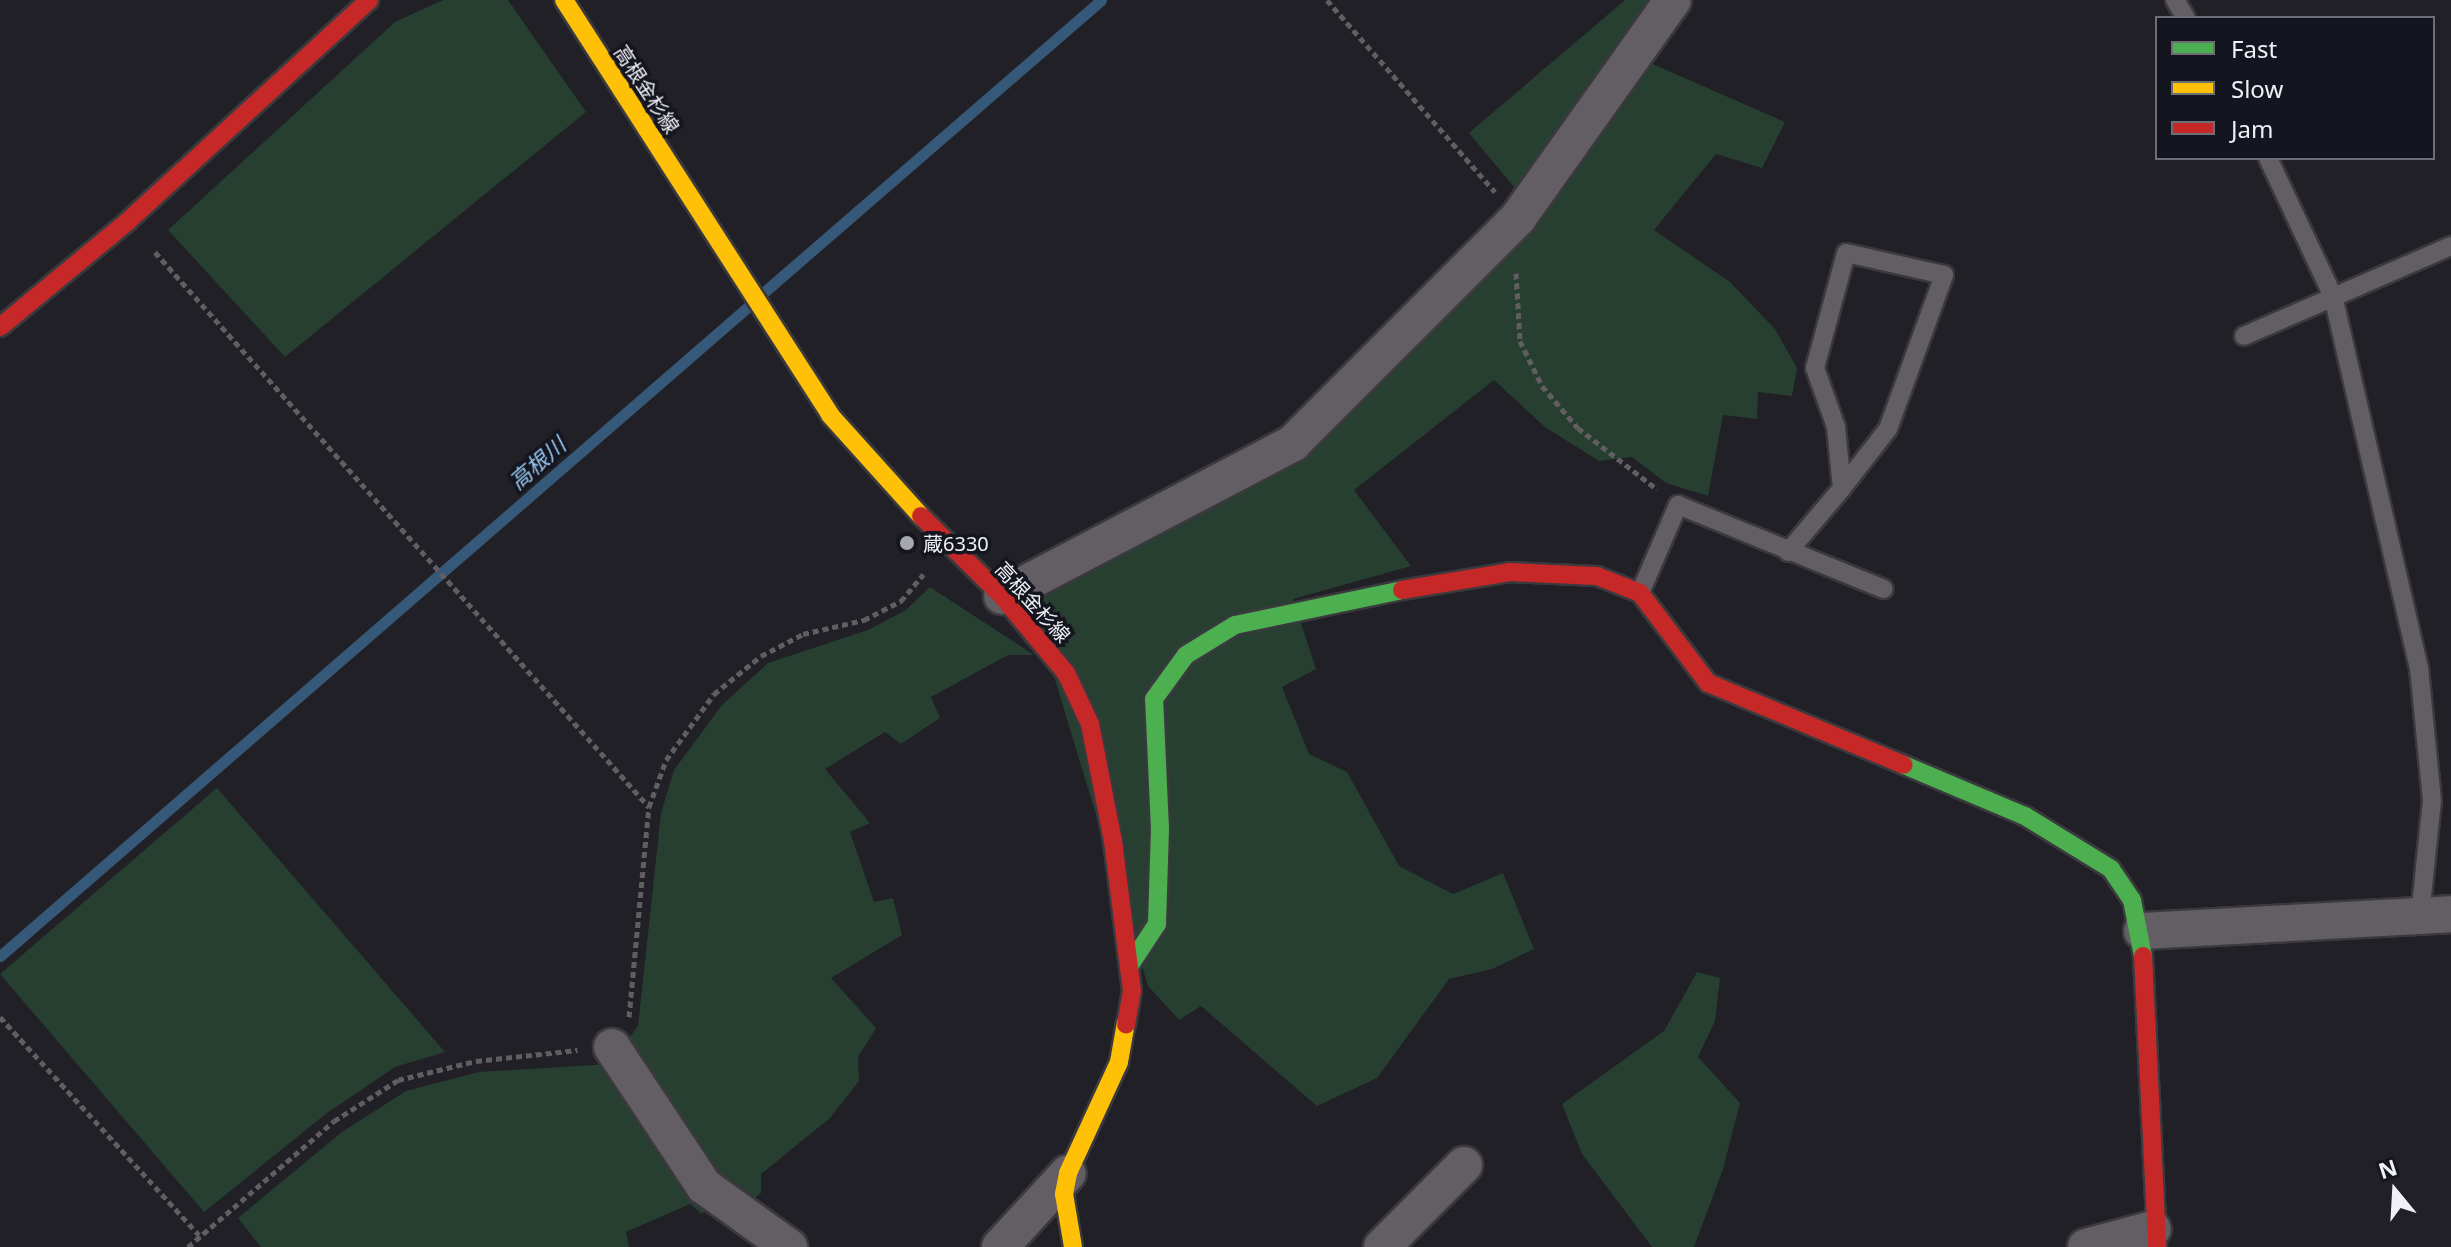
<!DOCTYPE html>
<meta charset="utf-8">
<style>
body{margin:0}
#map{position:relative;width:2451px;height:1247px;overflow:hidden;background:#202026;font-family:"Noto Sans","Noto Sans JP",sans-serif}
div>[style]{position:absolute}
.green>*{inset:0;background:#263f30}
.stream>*{height:11px;margin:-5.5px;padding:0 5.5px;transform-origin:5.5px;border-radius:5.5px;background:#375979}
.path>*{height:5px;margin-top:-2.5px;transform-origin:0;background:repeating-linear-gradient(90deg,#615e62 0 6px,transparent 0 10px)}
.roads{filter:drop-shadow(2px 0 #3a3a3e) drop-shadow(-2px 0 #3a3a3e) drop-shadow(0 2px #3a3a3e) drop-shadow(0 -2px #3a3a3e)}
.lane>*{height:18px;margin:-9px;padding:0 9px;transform-origin:9px;border-radius:9px;background:#625e64}
.street>*{height:36px;margin:-18px;padding:0 18px;transform-origin:18px;border-radius:18px;background:#625e64}
.fast>*{height:18px;margin:-9px;padding:0 9px;transform-origin:9px;border-radius:9px;background:#4caf50}
.slow>*{height:18px;margin:-9px;padding:0 9px;transform-origin:9px;border-radius:9px;background:#ffc107}
.jam>*{height:18px;margin:-9px;padding:0 9px;transform-origin:9px;border-radius:9px;background:#c62828}
.dots>*{width:22px;height:22px;translate:-50% -50%;box-sizing:border-box;border:4px solid #15151f;border-radius:50%}
span{translate:-50% -50%;white-space:nowrap;text-align:center;line-height:1.15;-webkit-text-stroke:7px #15151f;paint-order:stroke}
.street-label{font-size:20px;color:#eff0f7}
.poi-label{font-size:20px;color:#eff0f7}
.left{translate:0 -50%;text-align:left}
.water-label{font-size:22px;color:#98c8f4;font-style:italic}
.legend{position:absolute;left:2155px;top:16px;width:280px;height:144px;box-sizing:border-box;background:#15151f;border:2px solid #6c6d75;margin:0;padding:10px 14px;list-style:none;font-size:24px;color:#eff0f7}
.legend li{display:flex;align-items:center;gap:16px;height:40px}
.legend b{width:40px;border:2px solid #6c6d75}
.north{position:absolute;left:2355px;top:1151px;width:80px;height:80px;-webkit-text-stroke:6px #15151f;paint-order:stroke;rotate:342deg;font-size:22px;font-weight:700;line-height:32px;text-align:center;color:#eff0f7}
.north::after{content:'';display:block;margin:auto;width:28px;height:36px;background:#eff0f7;clip-path:polygon(50% 0,100% 100%,50% 72%,0 100%)}
</style>
<div id="map">
<div class="green">
<i style="clip-path:polygon(443px 0,508px 0,586px 112px,285px 357px,168px 230px,395px 22px)"></i>
<i style="clip-path:polygon(1625px 0,1654px 0,1519px 193px,1469px 133px)"></i>
<i style="clip-path:polygon(1648px 62px,1785px 122px,1762px 168px,1716px 154px,1654px 230px,1730px 282px,1775px 329px,1797px 368px,1792px 396px,1758px 392px,1757px 419px,1723px 415px,1708px 496px,1666px 483px,1632px 457px,1599px 461px,1545px 427px,1494px 380px,1354px 490px,1411px 566px,1293px 599px,1316px 669px,1282px 687px,1309px 754px,1347px 772px,1399px 866px,1453px 894px,1503px 873px,1534px 949px,1492px 969px,1449px 979px,1377px 1078px,1317px 1106px,1201px 1006px,1179px 1020px,1148px 986px,1029px 594px,1306px 449px)"></i>
<i style="clip-path:polygon(930px 587px,1034px 655px,1008px 655px,931px 697px,940px 718px,901px 744px,885px 732px,825px 769px,870px 823px,850px 832px,874px 902px,893px 898px,902px 935px,831px 978px,876px 1028px,858px 1057px,859px 1081px,830px 1118px,761px 1174px,761px 1193px,749px 1202px,723px 1189px,702px 1214px,690px 1204px,626px 1232px,629px 1247px,261px 1247px,238px 1218px,342px 1132px,406px 1091px,479px 1072px,610px 1064px,638px 1026px,661px 813px,674px 770px,722px 705px,768px 663px,868px 630px,906px 610px)"></i>
<i style="clip-path:polygon(217px 788px,445px 1052px,395px 1067px,327px 1113px,204px 1212px,0 974px)"></i>
<i style="clip-path:polygon(1697px 972px,1720px 978px,1715px 1021px,1698px 1057px,1740px 1103px,1723px 1169px,1694px 1247px,1652px 1247px,1582px 1154px,1562px 1104px,1664px 1031px)"></i>
</div>
<div class="stream">
<i style="left:763px;top:293px;width:447px;rotate:-40.9deg"></i>
<i style="left:0;top:956px;width:993px;rotate:-40.96deg"></i>
</div>
<div class="path">
<i style="left:1327px;top:0;width:255px;rotate:48.8deg"></i>
<i style="left:155px;top:252px;width:743px;rotate:48.33deg"></i>
<i style="left:1516px;top:273px;width:68px;rotate:86.6deg"></i>
<i style="left:1520px;top:341px;width:50px;rotate:63.9deg"></i>
<i style="left:1542px;top:386px;width:55px;rotate:49.4deg"></i>
<i style="left:1578px;top:428px;width:100px;rotate:37.7deg"></i>
<i style="left:0;top:1017px;width:295px;rotate:47.6deg"></i>
<i style="left:629px;top:1017px;width:211px;rotate:-84.6deg"></i>
<i style="left:649px;top:807px;width:50px;rotate:-70.1deg"></i>
<i style="left:666px;top:760px;width:82px;rotate:-54deg"></i>
<i style="left:714px;top:694px;width:60px;rotate:-39deg"></i>
<i style="left:761px;top:656px;width:47px;rotate:-27.6deg"></i>
<i style="left:803px;top:634px;width:63px;rotate:-12.9deg"></i>
<i style="left:864px;top:620px;width:42px;rotate:-27.2deg"></i>
<i style="left:901px;top:601px;width:35px;rotate:-50deg"></i>
<i style="left:188px;top:1247px;width:193px;rotate:-40.8deg"></i>
<i style="left:334px;top:1121px;width:76px;rotate:-32.6deg"></i>
<i style="left:398px;top:1080px;width:80px;rotate:-13.7deg"></i>
<i style="left:476px;top:1061px;width:102px;rotate:-6.2deg"></i>
</div>
<div class="roads">
<div class="lane">
<i style="left:2175px;top:0;width:21px;rotate:59deg"></i>
<i style="left:2268px;top:158px;width:153px;rotate:64.8deg"></i>
<i style="left:2333px;top:296px;width:382px;rotate:77deg"></i>
<i style="left:2419px;top:668px;width:133px;rotate:84.4deg"></i>
<i style="left:2432px;top:800px;width:117px;rotate:95.9deg"></i>
<i style="left:2244px;top:336px;width:226px;rotate:-23.5deg"></i>
<i style="left:1788px;top:552px;width:84px;rotate:-49.8deg"></i>
<i style="left:1842px;top:488px;width:75px;rotate:-52.1deg"></i>
<i style="left:1888px;top:429px;width:164px;rotate:-70deg"></i>
<i style="left:1944px;top:275px;width:100px;rotate:-167.3deg"></i>
<i style="left:1846px;top:253px;width:119px;rotate:105.1deg"></i>
<i style="left:1815px;top:368px;width:63px;rotate:70.4deg"></i>
<i style="left:1836px;top:427px;width:61px;rotate:84.4deg"></i>
<i style="left:1640px;top:593px;width:96px;rotate:-66.6deg"></i>
<i style="left:1678px;top:505px;width:222px;rotate:22.2deg"></i>
</div>
<div class="street">
<i style="left:1002px;top:596px;width:329px;rotate:-27.7deg"></i>
<i style="left:1293px;top:443px;width:318px;rotate:-45deg"></i>
<i style="left:1518px;top:218px;width:267px;rotate:-54.6deg"></i>
<i style="left:2142px;top:931px;width:309px;rotate:-3.1deg"></i>
<i style="left:612px;top:1047px;width:167px;rotate:56.5deg"></i>
<i style="left:704px;top:1186px;width:105px;rotate:35.7deg"></i>
<i style="left:1000px;top:1247px;width:100px;rotate:-47.4deg"></i>
<i style="left:1382px;top:1247px;width:116px;rotate:-45deg"></i>
<i style="left:2086px;top:1247px;width:69px;rotate:-15deg"></i>
</div>
<div class="fast">
<i style="left:1904px;top:765px;width:131px;rotate:22.9deg"></i>
<i style="left:2025px;top:816px;width:101px;rotate:31.6deg"></i>
<i style="left:2111px;top:869px;width:37px;rotate:56deg"></i>
<i style="left:2132px;top:900px;width:57px;rotate:78.9deg"></i>
<i style="left:1130px;top:965px;width:49px;rotate:-56.6deg"></i>
<i style="left:1157px;top:924px;width:95px;rotate:-88.2deg"></i>
<i style="left:1160px;top:829px;width:130px;rotate:-92.6deg"></i>
<i style="left:1154px;top:699px;width:54px;rotate:-54deg"></i>
<i style="left:1186px;top:655px;width:57px;rotate:-31.5deg"></i>
<i style="left:1235px;top:625px;width:171px;rotate:-11.8deg"></i>
</div>
<div class="slow">
<i style="left:564px;top:0;width:493px;rotate:57.3deg"></i>
<i style="left:830px;top:415px;width:136px;rotate:48deg"></i>
<i style="left:1073px;top:1247px;width:54px;rotate:-99.6deg"></i>
<i style="left:1064px;top:1194px;width:21px;rotate:-79deg"></i>
<i style="left:1068px;top:1173px;width:122px;rotate:-65.3deg"></i>
<i style="left:1119px;top:1062px;width:39px;rotate:-80deg"></i>
</div>
<div class="jam">
<i style="left:0;top:327px;width:166px;rotate:-39.6deg"></i>
<i style="left:128px;top:221px;width:327px;rotate:-42.5deg"></i>
<i style="left:921px;top:516px;width:114px;rotate:44.6deg"></i>
<i style="left:1002px;top:596px;width:100px;rotate:50.3deg"></i>
<i style="left:1066px;top:673px;width:56px;rotate:64.8deg"></i>
<i style="left:1090px;top:724px;width:119px;rotate:78.9deg"></i>
<i style="left:1113px;top:841px;width:151px;rotate:82.8deg"></i>
<i style="left:1132px;top:991px;width:34px;rotate:100deg"></i>
<i style="left:1402px;top:590px;width:109px;rotate:-9.5deg"></i>
<i style="left:1509px;top:572px;width:88px;rotate:2.6deg"></i>
<i style="left:1597px;top:576px;width:46px;rotate:21.6deg"></i>
<i style="left:1640px;top:593px;width:113px;rotate:52.9deg"></i>
<i style="left:1708px;top:683px;width:212px;rotate:22.7deg"></i>
<i style="left:2143px;top:956px;width:291px;rotate:87.2deg"></i>
</div>
</div>
<div class="dots">
<i style="left:907px;top:543px;background:#a7a7ae"></i>
</div>
<div class="street-label">
<span style="left:647px;top:89px;rotate:57deg">高根金杉線</span>
<span style="left:1033px;top:602px;rotate:48deg">高根金杉線</span>
</div>
<div class="poi-label">
<span class="left" style="left:923px;top:543px">蔵6330</span>
</div>
<div class="water-label">
<span style="left:537px;top:463px;rotate:-41deg">高根川</span>
</div>
<ul class="legend">
<li><b style="height:10px;background:#4caf50"></b>Fast</li>
<li><b style="height:10px;background:#ffc107"></b>Slow</li>
<li><b style="height:10px;background:#c62828"></b>Jam</li>
</ul>
<div class="north">N</div>
</div>
